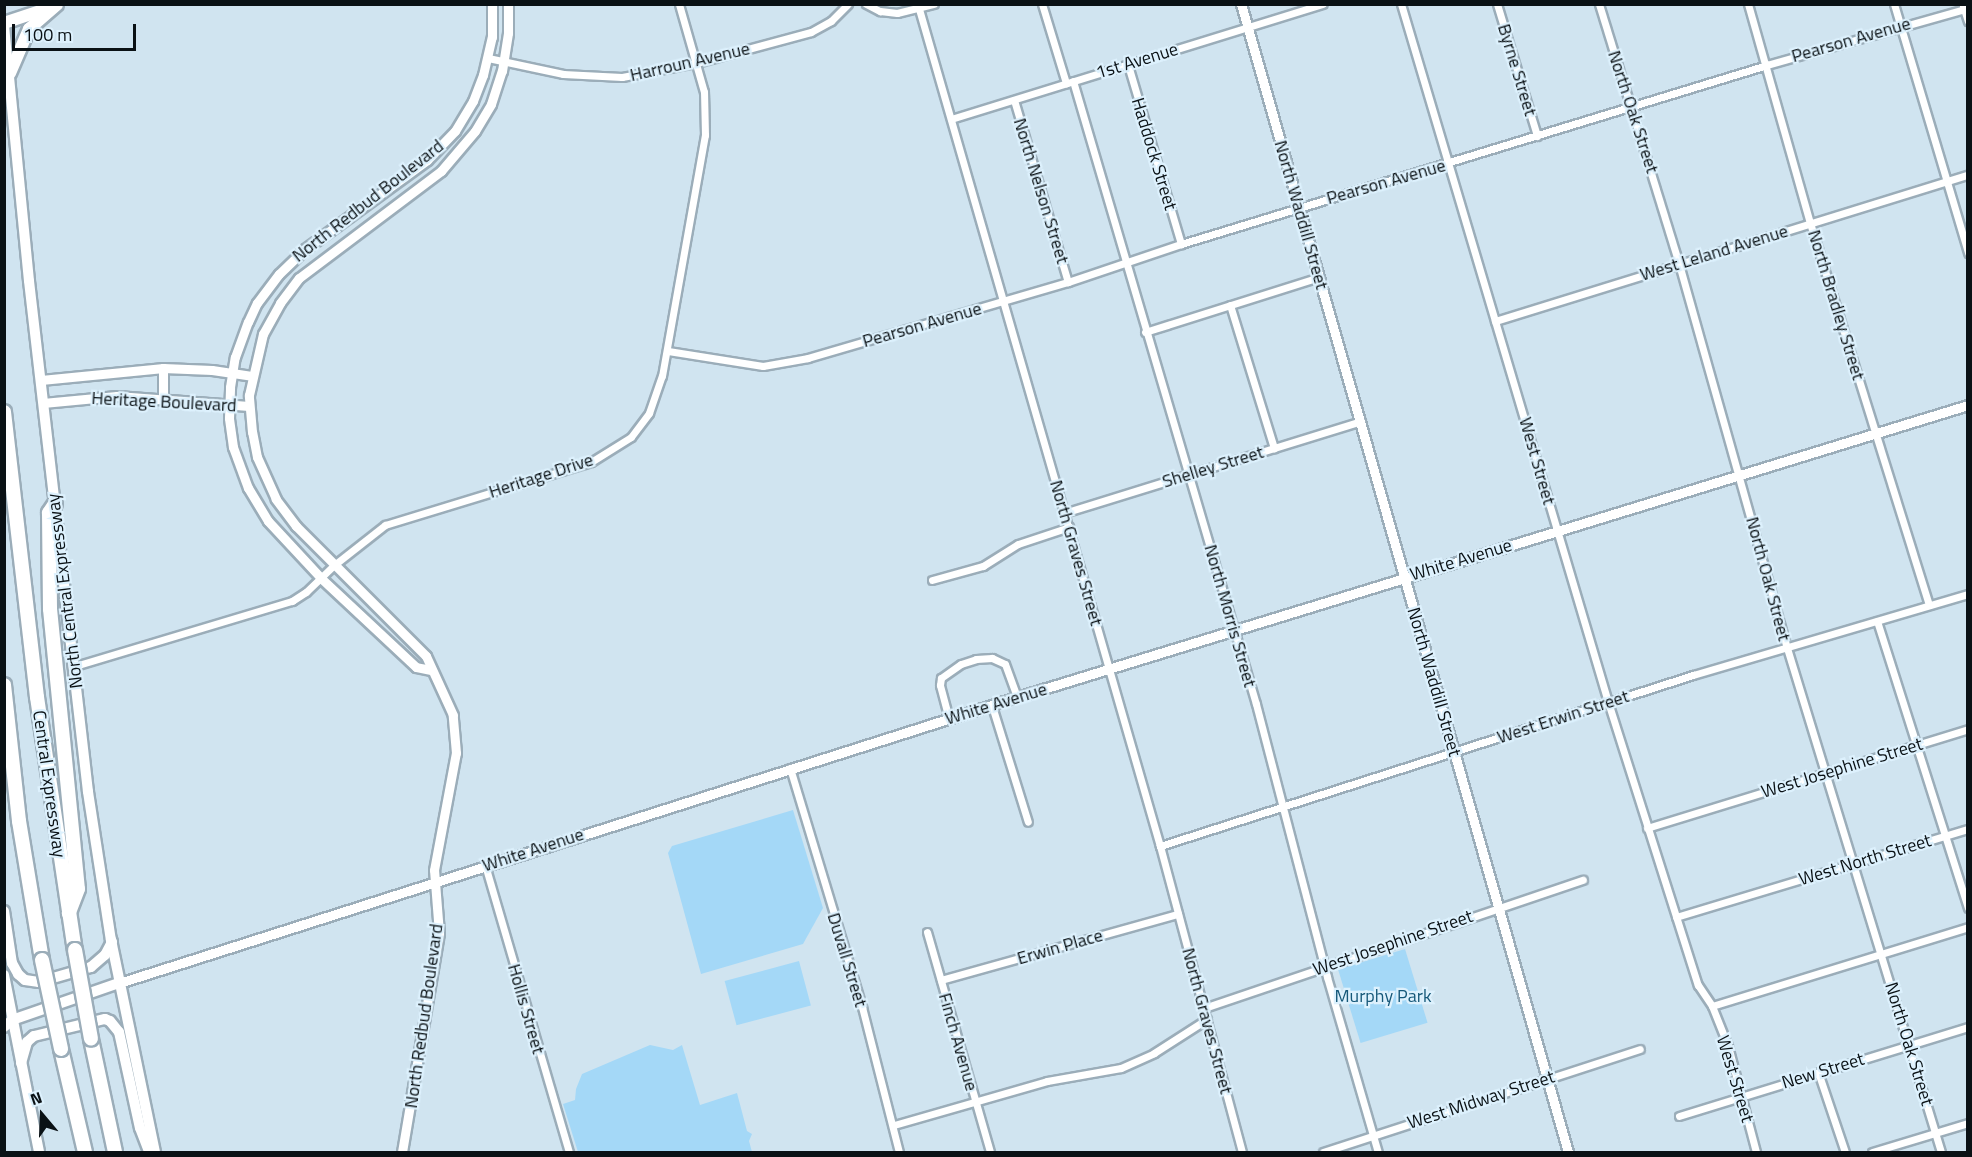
<!DOCTYPE html>
<style>
body{margin:0}
#map{position:relative;width:1972px;height:1157px;overflow:hidden;background:#d0e4f0;font-family:"Titillium Web",sans-serif}
div>[style]{position:absolute}
.green>*{inset:0;background:#a4d8f7;transform-origin:0 0}
.roads{filter:drop-shadow(2px 0 #9badb9) drop-shadow(-2px 0 #9badb9) drop-shadow(0 2px #9badb9) drop-shadow(0 -2px #9badb9)}
.minor>*{height:7px;margin:-3.5px;padding:0 3.5px;transform-origin:3.5px;border-radius:3.5px;background:#fff}
.tertiary>*{height:9px;margin:-4.5px;padding:0 4.5px;transform-origin:4.5px;border-radius:4.5px;background:#fff}
.secondary>*{height:10px;margin:-5px;padding:0 5px;transform-origin:5px;border-radius:5px;background:#fff}
.trunk>*{height:12px;margin:-6px;padding:0 6px;transform-origin:6px;border-radius:6px;background:#fff}
.motorway>*{height:14px;margin:-7px;padding:0 7px;transform-origin:7px;border-radius:7px;background:#fff}
.bridges{filter:drop-shadow(2px 0 #9badb9) drop-shadow(-2px 0 #9badb9) drop-shadow(0 2px #9badb9) drop-shadow(0 -2px #9badb9)}
.motorway-bridge>*{height:14px;margin:-7px;padding:0 7px;transform-origin:7px;border-radius:7px;background:#fff}
span{translate:-50% -50%;white-space:nowrap;text-align:center;line-height:1.15;-webkit-text-stroke:4.5px #ddf1fd;paint-order:stroke}
.street-label{font-size:18px;color:#0a1115}
.park-label{font-size:18px;color:#165879}
.frame{position:absolute;inset:0;border:6px solid #0a1115;pointer-events:none}
.north{position:absolute;left:12px;top:1085px;width:60px;height:60px;-webkit-text-stroke:4px #ddf1fd;paint-order:stroke;rotate:341deg;font-size:16px;font-weight:700;line-height:24px;text-align:center;color:#0a1115}
.north::after{content:'';display:block;margin:auto;width:21px;height:27px;background:#0a1115;clip-path:polygon(50% 0,100% 100%,50% 72%,0 100%)}
.scale{position:absolute;left:12px;top:24px;width:124px;height:27px;box-sizing:border-box;border:3px solid #0a1115;border-top:0;padding-left:8px;font-size:18px;line-height:21px;white-space:nowrap;color:#0a1115;-webkit-text-stroke:4px #ddf1fd;paint-order:stroke}
</style>
<div id="map">
<div class="green">
<i style="clip-path:polygon(793px 810px,823px 908px,803px 944px,701px 974px,668px 853px,672px 846px)"></i>
<i style="left:1405px;top:949px;width:77px;height:70px;rotate:73deg"></i>
<i style="left:799px;top:961px;width:46px;height:77px;rotate:75deg"></i>
<i style="clip-path:polygon(650px 1045px,673px 1050px,682px 1045px,700px 1105px,737px 1093px,747px 1131px,752px 1134px,749px 1141px,752px 1152px,578px 1152px,563px 1104px,575px 1100px,576px 1089px,582px 1074px)"></i>
</div>
<div class="roads">
<div class="minor">
<i style="left:866px;top:4px;width:16px;rotate:27deg"></i>
<i style="left:880px;top:11px;width:17px;rotate:7deg"></i>
<i style="left:897px;top:13px;width:38px;rotate:-14deg"></i>
<i style="left:1042px;top:4px;width:83px;rotate:73.1deg"></i>
<i style="left:1401px;top:4px;width:728px;rotate:73.48deg"></i>
<i style="left:1608px;top:702px;width:297px;rotate:72.4deg"></i>
<i style="left:1698px;top:985px;width:25px;rotate:56deg"></i>
<i style="left:1712px;top:1006px;width:43px;rotate:68.2deg"></i>
<i style="left:1728px;top:1046px;width:110px;rotate:75.2deg"></i>
<i style="left:1497px;top:4px;width:138px;rotate:73.1deg"></i>
<i style="left:1599px;top:4px;width:272px;rotate:72.9deg"></i>
<i style="left:1679px;top:264px;width:399px;rotate:74.3deg"></i>
<i style="left:1787px;top:648px;width:527px;rotate:73.01deg"></i>
<i style="left:1748px;top:4px;width:228px;rotate:74.2deg"></i>
<i style="left:1810px;top:223px;width:400px;rotate:72.7deg"></i>
<i style="left:1894px;top:4px;width:260px;rotate:73.4deg"></i>
<i style="left:1963px;top:6px;width:16px;rotate:72deg"></i>
<i style="left:919px;top:9px;width:871px;rotate:73.94deg"></i>
<i style="left:1160px;top:846px;width:317px;rotate:75deg"></i>
<i style="left:488px;top:58px;width:77px;rotate:12deg"></i>
<i style="left:563px;top:74px;width:59px;rotate:2.9deg"></i>
<i style="left:622px;top:77px;width:75px;rotate:-10.7deg"></i>
<i style="left:696px;top:63px;width:119px;rotate:-15.1deg"></i>
<i style="left:811px;top:32px;width:23px;rotate:-29deg"></i>
<i style="left:831px;top:21px;width:24px;rotate:-45deg"></i>
<i style="left:1128px;top:65px;width:187px;rotate:73.5deg"></i>
<i style="left:1073px;top:81px;width:649px;rotate:73.63deg"></i>
<i style="left:1256px;top:704px;width:282px;rotate:75.4deg"></i>
<i style="left:1327px;top:977px;width:182px;rotate:73.8deg"></i>
<i style="left:1014px;top:100px;width:190px;rotate:73.5deg"></i>
<i style="left:951px;top:119px;width:389px;rotate:-17.2deg"></i>
<i style="left:1230px;top:305px;width:150px;rotate:72.9deg"></i>
<i style="left:1495px;top:321px;width:495px;rotate:-17.2deg"></i>
<i style="left:1145px;top:332px;width:182px;rotate:-17.5deg"></i>
<i style="left:668px;top:351px;width:96px;rotate:9deg"></i>
<i style="left:763px;top:366px;width:46px;rotate:-10.1deg"></i>
<i style="left:808px;top:358px;width:271px;rotate:-16.3deg"></i>
<i style="left:1068px;top:282px;width:119px;rotate:-18.6deg"></i>
<i style="left:1181px;top:244px;width:613px;rotate:-16.99deg"></i>
<i style="left:1767px;top:65px;width:209px;rotate:-15.8deg"></i>
<i style="left:1064px;top:513px;width:311px;rotate:-17.2deg"></i>
<i style="left:932px;top:580px;width:53px;rotate:-15.4deg"></i>
<i style="left:983px;top:566px;width:41px;rotate:-32.2deg"></i>
<i style="left:1018px;top:544px;width:54px;rotate:-18.4deg"></i>
<i style="left:1877px;top:621px;width:301px;rotate:72.4deg"></i>
<i style="left:75px;top:666px;width:227px;rotate:-16.7deg"></i>
<i style="left:292px;top:601px;width:17px;rotate:-33deg"></i>
<i style="left:306px;top:592px;width:39px;rotate:-44deg"></i>
<i style="left:334px;top:565px;width:65px;rotate:-38.1deg"></i>
<i style="left:385px;top:525px;width:215px;rotate:-17deg"></i>
<i style="left:591px;top:462px;width:47px;rotate:-32deg"></i>
<i style="left:631px;top:437px;width:30px;rotate:-53deg"></i>
<i style="left:649px;top:413px;width:39px;rotate:-71deg"></i>
<i style="left:662px;top:376px;width:245px;rotate:-79.9deg"></i>
<i style="left:705px;top:135px;width:43px;rotate:-91.3deg"></i>
<i style="left:704px;top:92px;width:91px;rotate:-105.9deg"></i>
<i style="left:992px;top:706px;width:121px;rotate:72.8deg"></i>
<i style="left:949px;top:719px;width:35px;rotate:-105deg"></i>
<i style="left:940px;top:685px;width:7px;rotate:-82deg"></i>
<i style="left:941px;top:678px;width:24px;rotate:-35deg"></i>
<i style="left:961px;top:664px;width:16px;rotate:-18deg"></i>
<i style="left:976px;top:659px;width:16px;rotate:-4deg"></i>
<i style="left:992px;top:658px;width:14px;rotate:25deg"></i>
<i style="left:1005px;top:664px;width:35px;rotate:70deg"></i>
<i style="left:790px;top:768px;width:250px;rotate:73.2deg"></i>
<i style="left:862px;top:1007px;width:150px;rotate:75.7deg"></i>
<i style="left:1647px;top:828px;width:336px;rotate:-17.1deg"></i>
<i style="left:1160px;top:846px;width:560px;rotate:-17.79deg"></i>
<i style="left:1693px;top:675px;width:287px;rotate:-16.4deg"></i>
<i style="left:485px;top:865px;width:299px;rotate:73.7deg"></i>
<i style="left:1676px;top:917px;width:305px;rotate:-16.8deg"></i>
<i style="left:927px;top:932px;width:229px;rotate:74deg"></i>
<i style="left:941px;top:980px;width:246px;rotate:-15.6deg"></i>
<i style="left:1712px;top:1006px;width:268px;rotate:-17.1deg"></i>
<i style="left:1204px;top:1008px;width:400px;rotate:-18.7deg"></i>
<i style="left:1818px;top:1072px;width:84px;rotate:71.4deg"></i>
<i style="left:1679px;top:1116px;width:302px;rotate:-17.1deg"></i>
<i style="left:894px;top:1125px;width:159px;rotate:-16deg"></i>
<i style="left:1047px;top:1081px;width:75px;rotate:-10deg"></i>
<i style="left:1121px;top:1068px;width:36px;rotate:-24deg"></i>
<i style="left:1154px;top:1053px;width:63px;rotate:-32.7deg"></i>
<i style="left:1323px;top:1152px;width:333px;rotate:-18deg"></i>
<i style="left:1872px;top:1152px;width:100px;rotate:-16.8deg"></i>
</div>
<div class="tertiary">
<i style="left:1241px;top:4px;width:1194px;rotate:74.1deg"></i>
<i style="left:41px;top:380px;width:123px;rotate:-5.6deg"></i>
<i style="left:163px;top:368px;width:49px;rotate:2.3deg"></i>
<i style="left:212px;top:370px;width:40px;rotate:8.5deg"></i>
<i style="left:163px;top:398px;width:30px;rotate:-90deg"></i>
<i style="left:43px;top:403px;width:74px;rotate:-5.4deg"></i>
<i style="left:117px;top:396px;width:132px;rotate:4.3deg"></i>
<i style="left:431px;top:670px;width:15px;rotate:-169deg"></i>
<i style="left:416px;top:667px;width:130px;rotate:-136.9deg"></i>
<i style="left:321px;top:578px;width:78px;rotate:-132.9deg"></i>
<i style="left:268px;top:521px;width:39px;rotate:-121deg"></i>
<i style="left:248px;top:488px;width:44px;rotate:-110.1deg"></i>
<i style="left:233px;top:447px;width:29px;rotate:-98deg"></i>
<i style="left:229px;top:418px;width:31px;rotate:-88deg"></i>
<i style="left:230px;top:387px;width:30px;rotate:-81deg"></i>
<i style="left:235px;top:357px;width:37px;rotate:-70deg"></i>
<i style="left:248px;top:322px;width:21px;rotate:-65deg"></i>
<i style="left:257px;top:303px;width:36px;rotate:-53deg"></i>
<i style="left:279px;top:274px;width:36px;rotate:-44deg"></i>
<i style="left:305px;top:249px;width:151px;rotate:-36.1deg"></i>
<i style="left:427px;top:160px;width:40px;rotate:-46deg"></i>
<i style="left:455px;top:131px;width:35px;rotate:-59deg"></i>
<i style="left:473px;top:101px;width:28px;rotate:-69deg"></i>
<i style="left:483px;top:75px;width:39px;rotate:-77deg"></i>
<i style="left:492px;top:37px;width:33px;rotate:-90deg"></i>
<i style="left:119px;top:983px;width:942px;rotate:-17.67deg"></i>
<i style="left:1017px;top:697px;width:995px;rotate:-17.07deg"></i>
<i style="left:402px;top:1152px;width:222px;rotate:-80.4deg"></i>
<i style="left:439px;top:933px;width:63px;rotate:-94.5deg"></i>
<i style="left:434px;top:870px;width:119px;rotate:-79.4deg"></i>
<i style="left:456px;top:753px;width:38px;rotate:-95deg"></i>
<i style="left:453px;top:715px;width:65px;rotate:-114.6deg"></i>
<i style="left:426px;top:656px;width:184px;rotate:-135deg"></i>
<i style="left:296px;top:526px;width:34px;rotate:-127deg"></i>
<i style="left:276px;top:499px;width:46px;rotate:-114.3deg"></i>
<i style="left:257px;top:457px;width:25px;rotate:-101deg"></i>
<i style="left:252px;top:432px;width:37px;rotate:-95deg"></i>
<i style="left:249px;top:395px;width:63px;rotate:-77.1deg"></i>
<i style="left:263px;top:334px;width:35px;rotate:-61deg"></i>
<i style="left:280px;top:303px;width:31px;rotate:-53deg"></i>
<i style="left:299px;top:278px;width:178px;rotate:-37deg"></i>
<i style="left:441px;top:171px;width:52px;rotate:-49.6deg"></i>
<i style="left:475px;top:131px;width:31px;rotate:-59deg"></i>
<i style="left:491px;top:104px;width:35px;rotate:-72deg"></i>
<i style="left:502px;top:71px;width:38px;rotate:-81deg"></i>
<i style="left:508px;top:33px;width:29px;rotate:-90deg"></i>
</div>
<div class="secondary">
<i style="left:4px;top:26px;width:256px;rotate:84.4deg"></i>
<i style="left:29px;top:281px;width:514px;rotate:83.41deg"></i>
<i style="left:88px;top:792px;width:150px;rotate:81.2deg"></i>
<i style="left:111px;top:940px;width:217px;rotate:78.3deg"></i>
<i style="left:4px;top:911px;width:53px;rotate:81.3deg"></i>
<i style="left:12px;top:963px;width:13px;rotate:61deg"></i>
<i style="left:18px;top:974px;width:9px;rotate:41deg"></i>
<i style="left:25px;top:980px;width:14px;rotate:8deg"></i>
<i style="left:39px;top:982px;width:54px;rotate:-16.1deg"></i>
<i style="left:91px;top:967px;width:18px;rotate:-41deg"></i>
<i style="left:105px;top:955px;width:15px;rotate:-62deg"></i>
<i style="left:4px;top:975px;width:180px;rotate:78.8deg"></i>
<i style="left:4px;top:1027px;width:11px;rotate:-41deg"></i>
<i style="left:12px;top:1020px;width:113px;rotate:-19.1deg"></i>
<i style="left:21px;top:1063px;width:22px;rotate:-74deg"></i>
<i style="left:27px;top:1042px;width:9px;rotate:-41deg"></i>
<i style="left:34px;top:1036px;width:73px;rotate:-13.5deg"></i>
<i style="left:105px;top:1019px;width:5px;rotate:22deg"></i>
<i style="left:110px;top:1021px;width:14px;rotate:51deg"></i>
<i style="left:119px;top:1032px;width:98px;rotate:77.7deg"></i>
<i style="left:140px;top:1128px;width:26px;rotate:69deg"></i>
</div>
<div class="trunk">
<i style="left:4px;top:23px;width:47px;rotate:-18.4deg"></i>
<i style="left:10px;top:73px;width:48px;rotate:-66.6deg"></i>
<i style="left:29px;top:29px;width:37px;rotate:-41deg"></i>
</div>
<div class="motorway">
<i style="left:4px;top:412px;width:287px;rotate:83.4deg"></i>
<i style="left:37px;top:697px;width:256px;rotate:81.5deg"></i>
<i style="left:55px;top:504px;width:11px;rotate:124deg"></i>
<i style="left:49px;top:513px;width:96px;rotate:89.4deg"></i>
<i style="left:50px;top:609px;width:281px;rotate:84.3deg"></i>
<i style="left:78px;top:889px;width:26px;rotate:111deg"></i>
<i style="left:4px;top:685px;width:137px;rotate:83.7deg"></i>
<i style="left:19px;top:821px;width:141px;rotate:80.6deg"></i>
<i style="left:91px;top:1039px;width:116px;rotate:78deg"></i>
<i style="left:61px;top:1049px;width:106px;rotate:76.9deg"></i>
</div>
</div>
<div class="bridges">
<div class="motorway-bridge">
<i style="left:75px;top:950px;width:90px;rotate:79.8deg"></i>
<i style="left:42px;top:960px;width:91px;rotate:77.9deg"></i>
</div>
</div>
<div class="street-label">
<span style="left:1851px;top:40px;rotate:-16deg">Pearson Avenue</span>
<span style="left:1137px;top:61px;rotate:-17deg">1st Avenue</span>
<span style="left:690px;top:62px;rotate:-13deg">Harroun Avenue</span>
<span style="left:1517px;top:70px;rotate:73deg">Byrne Street</span>
<span style="left:1633px;top:112px;rotate:72deg">North Oak Street</span>
<span style="left:1154px;top:154px;rotate:73deg">Haddock Street</span>
<span style="left:1386px;top:182px;rotate:-16deg">Pearson Avenue</span>
<span style="left:1041px;top:191px;rotate:73deg">North Nelson Street</span>
<span style="left:368px;top:201px;rotate:-38deg">North Redbud Boulevard</span>
<span style="left:1301px;top:215px;rotate:74deg">North Waddill Street</span>
<span style="left:1714px;top:253px;rotate:-17deg">West Leland Avenue</span>
<span style="left:1836px;top:305px;rotate:73deg">North Bradley Street</span>
<span style="left:922px;top:325px;rotate:-16deg">Pearson Avenue</span>
<span style="left:164px;top:402px;rotate:3deg">Heritage Boulevard</span>
<span style="left:1537px;top:461px;rotate:74deg">West Street</span>
<span style="left:1213px;top:467px;rotate:-17deg">Shelley Street</span>
<span style="left:541px;top:476px;rotate:-18deg">Heritage Drive</span>
<span style="left:1076px;top:553px;rotate:74deg">North Graves Street</span>
<span style="left:1461px;top:560px;rotate:-17deg">White Avenue</span>
<span style="left:1768px;top:579px;rotate:75deg">North Oak Street</span>
<span style="left:65px;top:591px;rotate:-97deg">North Central Expressway</span>
<span style="left:1230px;top:616px;rotate:74deg">North Morris Street</span>
<span style="left:1434px;top:682px;rotate:74deg">North Waddill Street</span>
<span style="left:996px;top:704px;rotate:-17deg">White Avenue</span>
<span style="left:1563px;top:717px;rotate:-18deg">West Erwin Street</span>
<span style="left:1842px;top:768px;rotate:-17deg">West Josephine Street</span>
<span style="left:49px;top:784px;rotate:82deg">Central Expressway</span>
<span style="left:533px;top:850px;rotate:-18deg">White Avenue</span>
<span style="left:1865px;top:860px;rotate:-17deg">West North Street</span>
<span style="left:1393px;top:943px;rotate:-19deg">West Josephine Street</span>
<span style="left:1060px;top:947px;rotate:-16deg">Erwin Place</span>
<span style="left:847px;top:960px;rotate:73deg">Duvall Street</span>
<span style="left:526px;top:1009px;rotate:74deg">Hollis Street</span>
<span style="left:424px;top:1016px;rotate:-82deg">North Redbud Boulevard</span>
<span style="left:1207px;top:1021px;rotate:75deg">North Graves Street</span>
<span style="left:958px;top:1042px;rotate:74deg">Finch Avenue</span>
<span style="left:1909px;top:1044px;rotate:73deg">North Oak Street</span>
<span style="left:1823px;top:1071px;rotate:-17deg">New Street</span>
<span style="left:1735px;top:1079px;rotate:73deg">West Street</span>
<span style="left:1481px;top:1100px;rotate:-18deg">West Midway Street</span>
</div>
<div class="park-label">
<span style="left:1383px;top:996px">Murphy Park</span>
</div>
<div class="frame"></div>
<div class="north">N</div>
<div class="scale">100 m</div>
</div>
